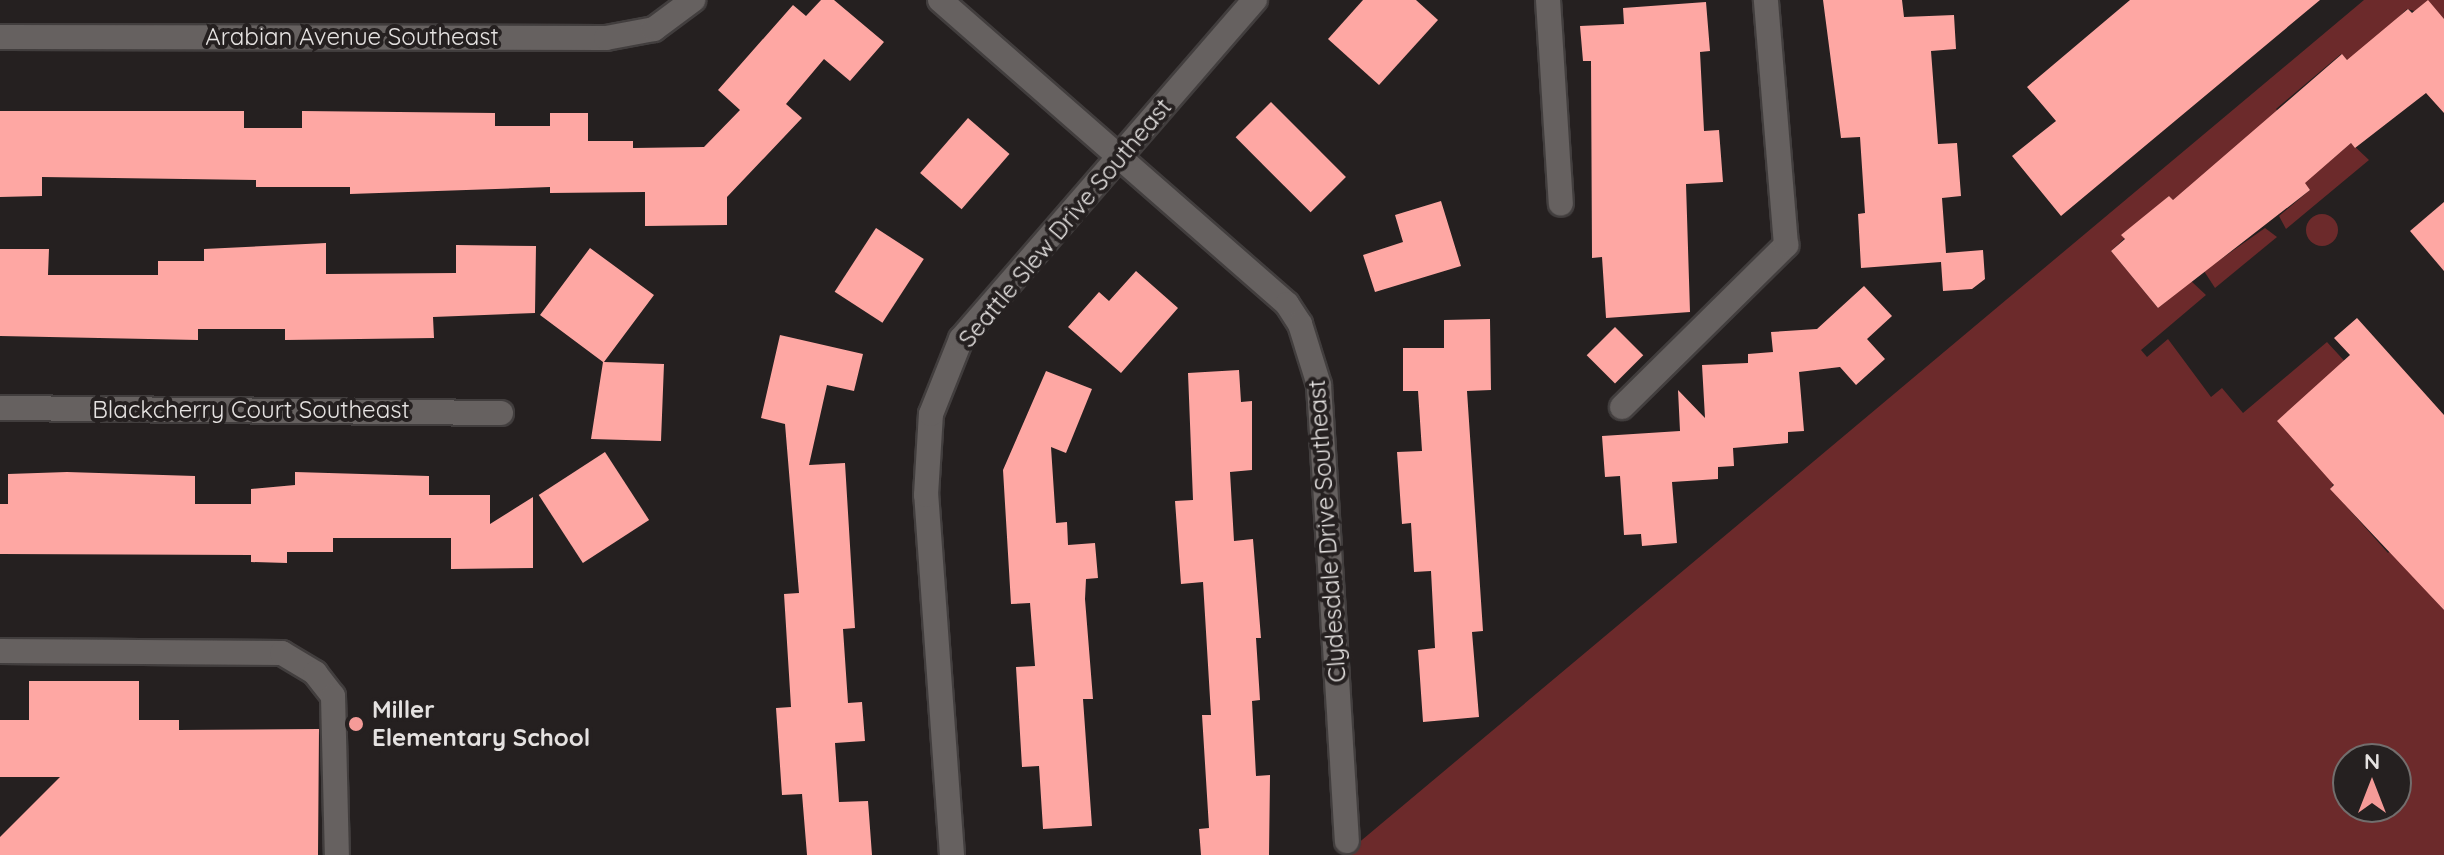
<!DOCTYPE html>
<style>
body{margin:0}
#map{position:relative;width:2444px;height:855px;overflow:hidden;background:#252020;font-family:Quicksand,sans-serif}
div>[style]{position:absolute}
.green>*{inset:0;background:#6c2a2b}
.round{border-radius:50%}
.building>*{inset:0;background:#fea7a3;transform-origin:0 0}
.roads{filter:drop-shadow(2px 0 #423e3e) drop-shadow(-2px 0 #423e3e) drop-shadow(0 2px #423e3e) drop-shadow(0 -2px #423e3e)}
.minor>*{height:24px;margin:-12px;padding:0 12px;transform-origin:12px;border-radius:12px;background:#666160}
.dots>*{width:22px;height:22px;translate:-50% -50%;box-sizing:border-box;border:4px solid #252020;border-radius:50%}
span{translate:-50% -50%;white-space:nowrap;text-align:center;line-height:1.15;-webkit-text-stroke:8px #252020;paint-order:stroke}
.street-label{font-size:24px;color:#e5e2e1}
.poi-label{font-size:24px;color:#e5e2e1;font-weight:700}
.left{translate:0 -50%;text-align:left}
.north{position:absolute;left:2332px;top:743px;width:80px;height:80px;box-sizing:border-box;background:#252020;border:2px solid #726e6d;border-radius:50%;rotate:0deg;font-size:22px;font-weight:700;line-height:32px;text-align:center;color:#e5e2e1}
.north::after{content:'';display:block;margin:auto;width:28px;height:36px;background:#f59b98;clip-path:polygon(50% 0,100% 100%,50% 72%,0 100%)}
</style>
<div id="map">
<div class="green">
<i style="clip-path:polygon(evenodd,2364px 0,2444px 0,2444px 19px,2407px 9px,2351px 64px,2341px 54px,2276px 109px,2324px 166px,2351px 143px,2369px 160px,2286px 229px,2279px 216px,2310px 190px,2263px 133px,2173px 200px,2169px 196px,2111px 251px,2158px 308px,2191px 281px,2206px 295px,2141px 350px,2147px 357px,2168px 339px,2211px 397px,2222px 388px,2243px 413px,2327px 342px,2371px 390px,2331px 489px,2388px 553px,2444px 504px,2422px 586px,2444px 610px,2444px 855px,1344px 855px,2364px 0,2348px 759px,2396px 759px,2396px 807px,2348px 807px,2348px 759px)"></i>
<i class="round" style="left:2306px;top:214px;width:32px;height:32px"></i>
<i style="clip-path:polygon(2265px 228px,2277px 237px,2215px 288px,2204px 271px)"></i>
</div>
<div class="building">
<i style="clip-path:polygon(821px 0,834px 0,884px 42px,850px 81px,824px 59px,786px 104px,802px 118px,727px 197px,727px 225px,645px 226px,645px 192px,550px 193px,550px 187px,350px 194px,350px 187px,256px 187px,256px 180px,42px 177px,42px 196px,0 197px,0 111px,244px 111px,244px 128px,302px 128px,302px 111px,495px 113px,495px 126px,550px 126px,550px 113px,588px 113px,588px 141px,633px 141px,633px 148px,704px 147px,740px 110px,718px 90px,793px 5px,806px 16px)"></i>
<i style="clip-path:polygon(1363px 0,1416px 0,1438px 20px,1379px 85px,1328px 39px)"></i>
<i style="clip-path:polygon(1823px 0,1902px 0,1904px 17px,1954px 15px,1956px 49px,1931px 51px,1938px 144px,1957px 143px,1961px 196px,1942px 198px,1946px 253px,1983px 250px,1985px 279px,1972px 289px,1943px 291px,1941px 262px,1861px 268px,1858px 214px,1865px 213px,1860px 137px,1841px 138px)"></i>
<i style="clip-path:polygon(2130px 0,2320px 0,2061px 216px,2012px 156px,2056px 121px,2027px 87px)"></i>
<i style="clip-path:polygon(2428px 0,2444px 19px,2444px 113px,2426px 93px,2355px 148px,2351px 143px,2305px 183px,2310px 190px,2158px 308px,2111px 251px,2125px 239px,2121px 235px,2169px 196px,2173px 200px,2342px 54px,2347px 60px,2408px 9px,2412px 13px)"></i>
<i style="clip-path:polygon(1706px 2px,1710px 51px,1700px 52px,1704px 131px,1719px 130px,1723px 182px,1686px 184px,1690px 312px,1606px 318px,1602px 257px,1592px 258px,1591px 61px,1583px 61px,1580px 26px,1624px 24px,1623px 8px)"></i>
<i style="left:1271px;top:102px;width:106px;height:50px;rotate:45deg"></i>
<i style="left:968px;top:118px;width:55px;height:73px;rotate:41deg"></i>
<i style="clip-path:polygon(1441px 201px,1461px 266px,1375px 292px,1363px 255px,1403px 242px,1395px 215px)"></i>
<i style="clip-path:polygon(2444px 202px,2444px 271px,2410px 231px)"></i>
<i style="left:876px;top:228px;width:57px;height:76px;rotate:33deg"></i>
<i style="clip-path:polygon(326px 243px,326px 274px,456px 273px,456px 245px,536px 246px,535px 313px,433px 317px,434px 338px,285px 340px,285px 329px,198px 329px,198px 340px,0 336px,0 249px,49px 249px,48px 275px,158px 275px,158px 261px,204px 261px,204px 249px)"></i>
<i style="clip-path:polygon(590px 248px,654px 295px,604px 362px,664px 364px,661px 441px,591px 439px,603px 362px,540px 315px)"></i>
<i style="clip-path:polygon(1136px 271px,1178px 308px,1121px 373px,1068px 327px,1099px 292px,1109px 301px)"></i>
<i style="clip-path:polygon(1864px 286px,1892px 316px,1867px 339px,1885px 359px,1856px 385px,1840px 367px,1799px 372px,1804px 431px,1788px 432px,1788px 443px,1733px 448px,1734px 466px,1718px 467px,1718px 479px,1672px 482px,1677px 543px,1642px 546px,1641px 534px,1624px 535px,1620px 476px,1605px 477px,1602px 436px,1680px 431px,1678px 390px,1705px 418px,1702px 365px,1748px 363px,1748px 354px,1773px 352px,1771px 332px,1817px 329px)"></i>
<i style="clip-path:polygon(2357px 318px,2444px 415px,2444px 610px,2330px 489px,2334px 485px,2277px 421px,2350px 355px,2334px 338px)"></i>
<i style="clip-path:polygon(1490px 319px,1491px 390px,1467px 391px,1483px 631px,1472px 632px,1479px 717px,1423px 722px,1418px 650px,1435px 648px,1431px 571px,1414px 572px,1411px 523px,1402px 524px,1397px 452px,1422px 451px,1418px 391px,1403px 391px,1403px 348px,1444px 348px,1444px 320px)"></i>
<i style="left:1615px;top:327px;width:40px;height:40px;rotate:45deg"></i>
<i style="clip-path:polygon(780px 335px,863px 354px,854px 391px,827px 385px,809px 465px,845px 463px,855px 628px,843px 629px,848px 703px,862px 702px,865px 741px,835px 743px,839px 802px,868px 801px,872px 855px,807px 855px,802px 794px,782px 795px,776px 708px,791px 707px,784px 594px,799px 593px,785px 424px,761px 418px)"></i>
<i style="clip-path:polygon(1239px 370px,1241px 402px,1252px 401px,1252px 470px,1230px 472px,1234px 541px,1253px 539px,1261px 638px,1256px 638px,1260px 700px,1252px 701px,1256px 776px,1270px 775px,1269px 855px,1201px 855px,1199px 829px,1209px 828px,1202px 715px,1211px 715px,1203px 582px,1181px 584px,1175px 501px,1193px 500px,1188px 373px)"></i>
<i style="clip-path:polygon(1046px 371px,1092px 389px,1066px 453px,1051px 447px,1056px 523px,1067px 522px,1068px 545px,1095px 543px,1098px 578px,1086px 579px,1085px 599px,1093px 699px,1083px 699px,1092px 826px,1043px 829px,1039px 766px,1022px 767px,1016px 667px,1035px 666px,1030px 603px,1011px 604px,1003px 470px)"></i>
<i style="left:605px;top:452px;width:81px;height:79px;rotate:57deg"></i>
<i style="clip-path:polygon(67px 472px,195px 476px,195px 504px,251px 504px,251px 489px,295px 485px,295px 472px,429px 476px,429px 495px,490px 495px,490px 524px,533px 497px,533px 568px,451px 569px,451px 538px,333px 538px,333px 552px,287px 552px,287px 563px,251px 562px,251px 555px,0 554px,0 504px,8px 504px,8px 474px)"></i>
<i style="clip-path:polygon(29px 681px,139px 681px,139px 720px,179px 720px,179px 730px,319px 729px,318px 855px,0 855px,0 837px,60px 777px,0 777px,0 720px,29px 720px)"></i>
</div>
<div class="roads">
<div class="minor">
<i style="left:940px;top:0;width:461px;rotate:41.2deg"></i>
<i style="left:1287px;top:304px;width:24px;rotate:57deg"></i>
<i style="left:1300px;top:324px;width:64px;rotate:72.7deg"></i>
<i style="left:1319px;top:385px;width:457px;rotate:86.5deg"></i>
<i style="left:1548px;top:0;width:204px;rotate:86.4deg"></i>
<i style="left:0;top:37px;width:606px;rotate:0.09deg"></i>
<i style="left:606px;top:38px;width:49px;rotate:-10.6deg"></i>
<i style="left:654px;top:29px;width:49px;rotate:-36.6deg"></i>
<i style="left:1622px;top:407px;width:231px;rotate:-44.6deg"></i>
<i style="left:1786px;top:245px;width:246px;rotate:-94.7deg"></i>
<i style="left:0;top:408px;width:501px;rotate:0.57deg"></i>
<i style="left:0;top:651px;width:282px;rotate:0.4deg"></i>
<i style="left:282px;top:653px;width:39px;rotate:31deg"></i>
<i style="left:315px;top:673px;width:29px;rotate:52deg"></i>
<i style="left:333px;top:696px;width:159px;rotate:88.6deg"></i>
<i style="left:952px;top:855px;width:361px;rotate:-94.1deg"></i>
<i style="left:926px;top:495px;width:81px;rotate:-86.5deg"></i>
<i style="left:931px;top:414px;width:81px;rotate:-68.2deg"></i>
<i style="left:961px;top:339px;width:449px;rotate:-49.1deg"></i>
</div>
</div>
<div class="dots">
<i style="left:356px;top:724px;background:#f59b98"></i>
</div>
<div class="street-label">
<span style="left:352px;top:37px">Arabian Avenue Southeast</span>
<span style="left:1065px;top:223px;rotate:-50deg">Seattle Slew Drive Southeast</span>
<span style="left:251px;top:410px">Blackcherry Court Southeast</span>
<span style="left:1327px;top:531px;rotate:-94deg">Clydesdale Drive Southeast</span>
</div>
<div class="poi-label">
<span class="left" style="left:372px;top:724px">Miller<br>Elementary School</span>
</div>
<div class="north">N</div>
</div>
